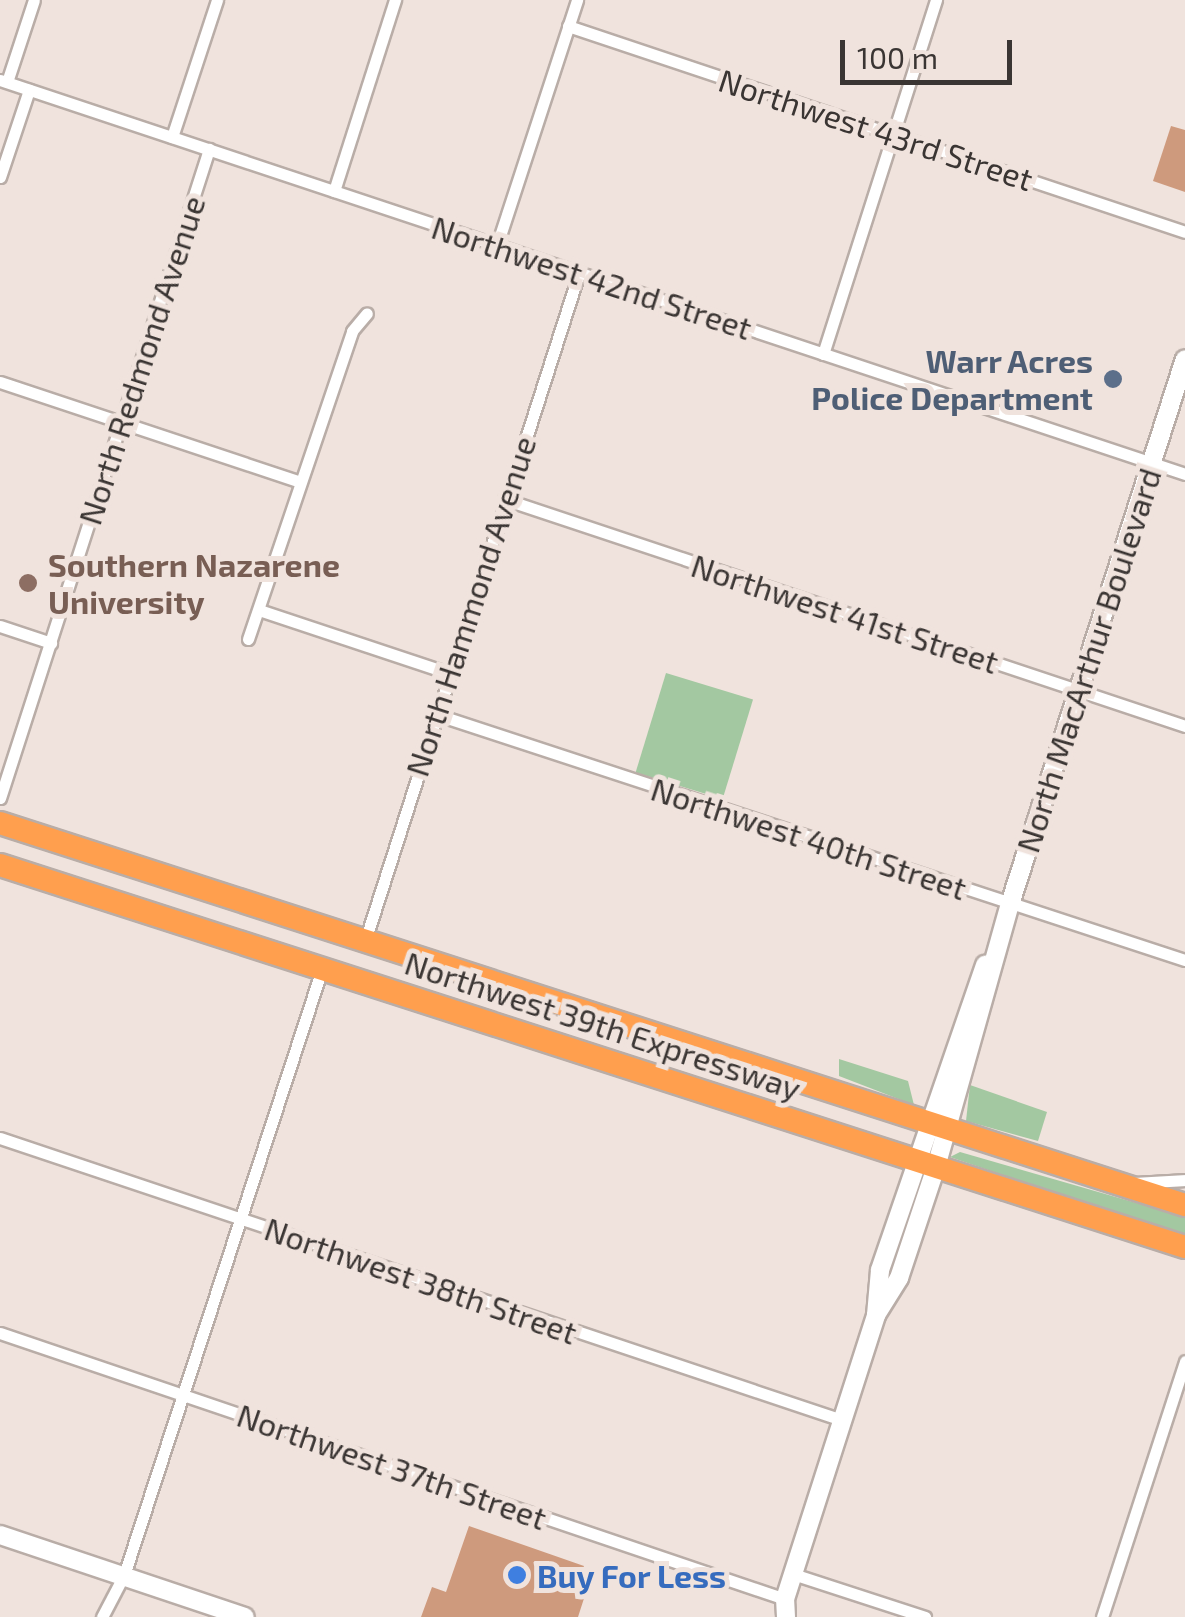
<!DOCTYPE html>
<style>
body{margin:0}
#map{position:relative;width:1185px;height:1617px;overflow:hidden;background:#f0e3dd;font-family:"Exo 2",sans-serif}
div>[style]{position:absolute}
.green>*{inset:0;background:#a3c8a1;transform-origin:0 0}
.building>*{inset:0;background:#ce9a7d}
.roads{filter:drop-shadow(2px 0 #b9ada7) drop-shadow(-2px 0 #b9ada7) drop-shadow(0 2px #b9ada7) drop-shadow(0 -2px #b9ada7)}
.street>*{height:11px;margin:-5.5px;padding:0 5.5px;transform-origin:5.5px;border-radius:5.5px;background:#fff}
.secondary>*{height:18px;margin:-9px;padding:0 9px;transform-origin:9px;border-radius:9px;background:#fff}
.highway>*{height:22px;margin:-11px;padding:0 11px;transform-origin:11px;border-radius:11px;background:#ff9f4e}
.dots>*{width:28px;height:28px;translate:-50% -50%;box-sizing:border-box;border:5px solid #f0e3dd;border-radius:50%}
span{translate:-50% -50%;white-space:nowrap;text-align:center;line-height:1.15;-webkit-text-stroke:10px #f0e3dd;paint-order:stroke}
.street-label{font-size:32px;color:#3a3533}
.service-label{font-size:32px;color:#4e5e75;font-weight:700}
.right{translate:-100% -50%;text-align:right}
.education-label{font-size:32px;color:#785e54;font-weight:700}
.left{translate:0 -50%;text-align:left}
.shop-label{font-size:32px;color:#366cbe;font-weight:700}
.scale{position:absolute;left:840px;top:40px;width:172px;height:45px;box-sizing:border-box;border:5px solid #3a3533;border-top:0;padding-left:12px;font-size:30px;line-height:35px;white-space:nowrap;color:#3a3533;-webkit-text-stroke:8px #f0e3dd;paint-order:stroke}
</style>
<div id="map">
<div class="green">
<i style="left:666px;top:673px;width:91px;height:104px;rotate:17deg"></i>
<i style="clip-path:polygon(839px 1059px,908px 1081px,914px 1105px,839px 1076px)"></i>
<i style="clip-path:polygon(970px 1085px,1047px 1112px,1038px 1141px,966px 1121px)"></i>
<i style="clip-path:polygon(960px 1152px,1185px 1217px,1185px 1237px,950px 1157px)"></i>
</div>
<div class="building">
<i style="clip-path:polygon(1171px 126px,1185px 130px,1185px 192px,1153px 181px)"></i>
<i style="clip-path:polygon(469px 1526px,584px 1566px,578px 1583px,588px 1586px,578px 1617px,421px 1617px,432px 1587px,446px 1592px)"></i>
</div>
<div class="roads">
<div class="street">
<i style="left:568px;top:26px;width:650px;rotate:18.46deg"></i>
<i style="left:0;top:80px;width:1249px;rotate:18.39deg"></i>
<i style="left:7px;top:82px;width:86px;rotate:-71.8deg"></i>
<i style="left:172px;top:137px;width:144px;rotate:-71.8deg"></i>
<i style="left:0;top:177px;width:92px;rotate:-71.6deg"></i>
<i style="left:334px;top:191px;width:201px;rotate:-72.3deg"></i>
<i style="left:497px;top:245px;width:258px;rotate:-71.9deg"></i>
<i style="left:823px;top:354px;width:372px;rotate:-72.3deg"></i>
<i style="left:0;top:382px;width:316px;rotate:18.4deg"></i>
<i style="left:504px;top:499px;width:718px;rotate:18.43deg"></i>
<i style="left:259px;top:610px;width:199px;rotate:18.4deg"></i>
<i style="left:0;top:626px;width:54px;rotate:18.4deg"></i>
<i style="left:248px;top:639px;width:325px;rotate:-71.3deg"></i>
<i style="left:352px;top:331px;width:23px;rotate:-50deg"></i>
<i style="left:435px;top:714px;width:789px;rotate:18.16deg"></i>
<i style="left:0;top:798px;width:682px;rotate:-72.15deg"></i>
<i style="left:365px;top:941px;width:701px;rotate:-72.24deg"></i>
<i style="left:0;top:1138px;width:888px;rotate:18.52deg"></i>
<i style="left:1135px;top:1183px;width:50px;rotate:-3.4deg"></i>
<i style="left:0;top:1333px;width:829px;rotate:18.72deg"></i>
<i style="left:793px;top:1574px;width:139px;rotate:18deg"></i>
<i style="left:102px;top:1617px;width:47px;rotate:-62.4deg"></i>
<i style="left:124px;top:1575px;width:638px;rotate:-71.91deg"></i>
<i style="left:1102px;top:1617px;width:269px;rotate:-72deg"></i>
</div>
<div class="secondary">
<i style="left:876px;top:1315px;width:44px;rotate:-58.1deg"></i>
<i style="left:899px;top:1278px;width:117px;rotate:-71.6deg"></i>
<i style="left:936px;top:1167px;width:273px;rotate:-74.3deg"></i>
<i style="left:1010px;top:904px;width:572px;rotate:-72.2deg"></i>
<i style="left:0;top:1535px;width:258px;rotate:18.5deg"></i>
<i style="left:786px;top:1617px;width:18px;rotate:-93deg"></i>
<i style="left:785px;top:1599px;width:298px;rotate:-72.2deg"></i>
<i style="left:876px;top:1315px;width:45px;rotate:-84.9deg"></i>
<i style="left:880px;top:1270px;width:323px;rotate:-71deg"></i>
</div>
<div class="highway">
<i style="left:0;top:823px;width:1245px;rotate:17.87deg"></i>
<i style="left:0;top:865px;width:1245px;rotate:17.87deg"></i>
</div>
</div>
<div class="dots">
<i style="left:1113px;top:379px;background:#5c6f8a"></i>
<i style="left:28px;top:583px;background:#8d6e63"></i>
<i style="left:517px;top:1575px;background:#3f7fe0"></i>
</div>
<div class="street-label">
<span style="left:876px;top:129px;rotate:18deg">Northwest 43rd Street</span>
<span style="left:592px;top:277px;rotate:18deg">Northwest 42nd Street</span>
<span style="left:141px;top:360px;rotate:-72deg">North Redmond Avenue</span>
<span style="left:470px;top:606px;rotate:-72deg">North Hammond Avenue</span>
<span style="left:845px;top:613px;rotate:18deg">Northwest 41st Street</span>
<span style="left:1088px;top:660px;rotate:-72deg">North MacArthur Boulevard</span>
<span style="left:809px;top:838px;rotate:18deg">Northwest 40th Street</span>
<span style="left:603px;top:1025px;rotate:18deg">Northwest 39th Expressway</span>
<span style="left:421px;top:1280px;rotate:19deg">Northwest 38th Street</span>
<span style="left:392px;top:1466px;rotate:19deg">Northwest 37th Street</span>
</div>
<div class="service-label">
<span class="right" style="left:1093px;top:379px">Warr Acres<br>Police Department</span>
</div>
<div class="education-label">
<span class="left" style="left:48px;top:583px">Southern Nazarene<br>University</span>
</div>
<div class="shop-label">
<span class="left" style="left:537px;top:1575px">Buy For Less</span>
</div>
<div class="scale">100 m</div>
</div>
